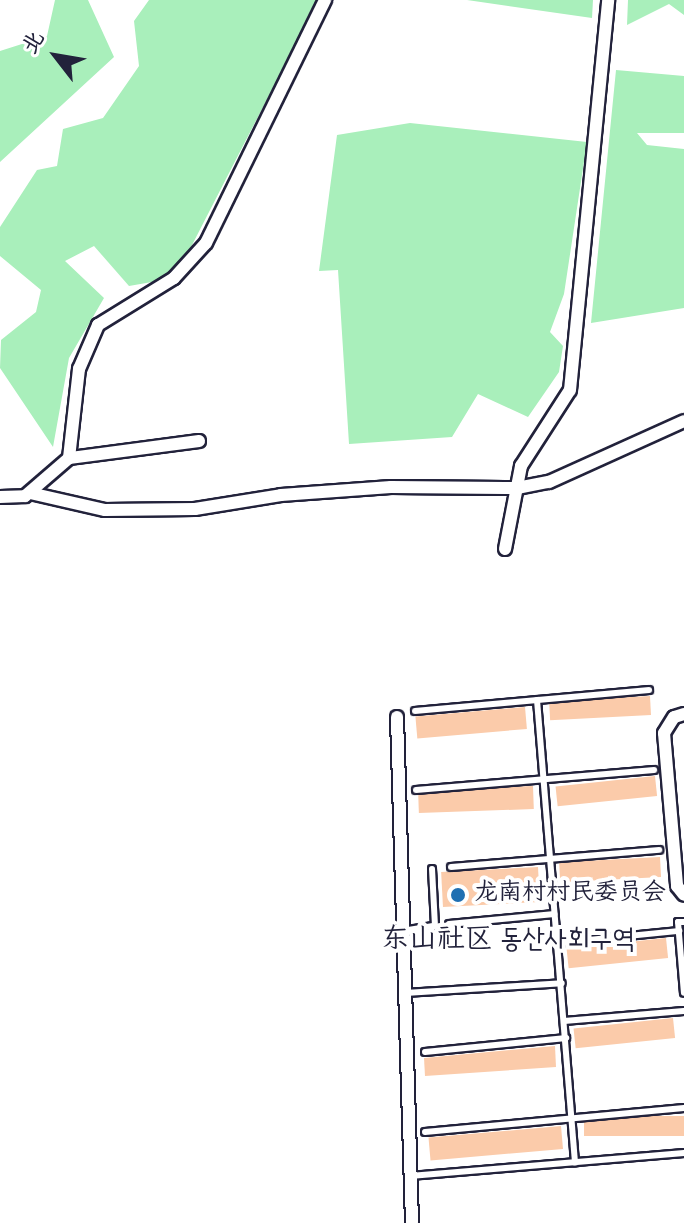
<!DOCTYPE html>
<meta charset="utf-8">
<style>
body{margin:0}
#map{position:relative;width:684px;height:1223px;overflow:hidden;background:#fff;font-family:"Gochi Hand","LXGW WenKai TC","Poor Story",sans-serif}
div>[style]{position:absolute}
.green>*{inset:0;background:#a9efbb}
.building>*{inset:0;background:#fbcbaa;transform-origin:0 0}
.roads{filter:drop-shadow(2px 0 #22223b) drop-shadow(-2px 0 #22223b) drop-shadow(0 2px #22223b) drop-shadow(0 -2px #22223b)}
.service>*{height:6px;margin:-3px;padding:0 3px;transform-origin:3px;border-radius:3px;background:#fff}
.minor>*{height:12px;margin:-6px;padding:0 6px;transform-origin:6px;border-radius:6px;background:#fff}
.dots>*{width:22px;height:22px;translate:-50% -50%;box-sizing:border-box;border:4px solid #fff;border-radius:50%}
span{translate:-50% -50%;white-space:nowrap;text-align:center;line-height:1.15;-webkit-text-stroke:8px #fff;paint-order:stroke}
.poi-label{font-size:24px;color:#22223b}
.left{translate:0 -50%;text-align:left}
.quarter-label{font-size:28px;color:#22223b}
.north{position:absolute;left:16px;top:16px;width:80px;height:80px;-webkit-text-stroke:6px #fff;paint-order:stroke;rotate:301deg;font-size:22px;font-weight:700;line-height:32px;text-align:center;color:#22223b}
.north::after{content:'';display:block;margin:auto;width:28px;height:36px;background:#22223b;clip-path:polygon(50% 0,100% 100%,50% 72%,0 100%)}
</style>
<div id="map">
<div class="green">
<i style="clip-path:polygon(55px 0,88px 0,114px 57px,0 162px,0 51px,47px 36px)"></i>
<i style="clip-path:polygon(149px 0,318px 0,191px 247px,169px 279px,129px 286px,94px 246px,65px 261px,104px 298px,69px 358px,53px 447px,0 368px,1px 340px,36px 312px,41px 290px,0 256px,0 227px,37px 170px,57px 166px,63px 129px,103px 118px,139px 66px,134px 21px)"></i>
<i style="clip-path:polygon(467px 0,593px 0,592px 18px)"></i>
<i style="clip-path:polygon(628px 0,684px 0,684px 15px,669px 4px,627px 25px)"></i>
<i style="clip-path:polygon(616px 70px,684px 76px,684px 133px,637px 133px,647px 145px,684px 149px,684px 308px,591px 323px)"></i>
<i style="clip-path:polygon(410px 123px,587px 142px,564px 294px,550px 332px,563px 346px,559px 372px,528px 417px,478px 394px,452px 437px,349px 444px,338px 270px,319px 271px,337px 135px)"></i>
</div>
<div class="building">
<i style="left:650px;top:696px;width:19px;height:101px;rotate:87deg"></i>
<i style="left:525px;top:707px;width:22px;height:110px;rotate:85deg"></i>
<i style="left:655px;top:776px;width:20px;height:100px;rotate:84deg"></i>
<i style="left:533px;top:786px;width:23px;height:115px;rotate:88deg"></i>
<i style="left:660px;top:857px;width:20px;height:101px;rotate:87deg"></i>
<i style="left:538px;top:867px;width:35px;height:97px;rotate:87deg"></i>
<i style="left:666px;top:938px;width:20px;height:100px;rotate:84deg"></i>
<i style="left:673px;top:1018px;width:20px;height:100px;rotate:84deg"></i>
<i style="clip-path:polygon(555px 1046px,556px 1067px,425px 1076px,424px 1058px)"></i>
<i style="left:684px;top:1116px;width:20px;height:100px;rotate:90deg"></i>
<i style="left:561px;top:1126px;width:23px;height:133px;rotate:85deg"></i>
</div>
<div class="roads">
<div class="service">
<i style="left:537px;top:700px;width:464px;rotate:85.3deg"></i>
<i style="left:415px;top:711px;width:235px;rotate:-5.1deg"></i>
<i style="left:416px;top:790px;width:239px;rotate:-4.8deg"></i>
<i style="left:451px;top:867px;width:209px;rotate:-4.7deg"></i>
<i style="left:684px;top:922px;width:6px;rotate:180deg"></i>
<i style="left:678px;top:922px;width:71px;rotate:85.2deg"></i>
<i style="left:449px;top:924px;width:106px;rotate:-5.4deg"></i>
<i style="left:402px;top:931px;width:33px;rotate:-9deg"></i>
<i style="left:435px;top:926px;width:57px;rotate:-93deg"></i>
<i style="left:558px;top:943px;width:122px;rotate:-5.7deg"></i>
<i style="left:405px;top:993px;width:157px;rotate:-3.6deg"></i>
<i style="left:564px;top:1021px;width:120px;rotate:-4.8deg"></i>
<i style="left:425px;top:1052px;width:142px;rotate:-5.7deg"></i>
<i style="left:425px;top:1132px;width:260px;rotate:-5.3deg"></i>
<i style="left:410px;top:1176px;width:275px;rotate:-4.8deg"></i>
</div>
<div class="minor">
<i style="left:199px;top:441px;width:131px;rotate:172.5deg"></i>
<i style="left:69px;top:458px;width:90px;rotate:-83.6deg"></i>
<i style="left:79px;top:369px;width:48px;rotate:-66.6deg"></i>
<i style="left:98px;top:325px;width:89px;rotate:-31.7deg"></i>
<i style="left:174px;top:278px;width:47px;rotate:-47.6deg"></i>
<i style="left:206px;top:243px;width:271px;rotate:-63.9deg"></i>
<i style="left:30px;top:493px;width:77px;rotate:12.8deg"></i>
<i style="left:105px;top:510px;width:90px;rotate:-0.6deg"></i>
<i style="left:195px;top:509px;width:87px;rotate:-9.2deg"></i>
<i style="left:281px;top:495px;width:110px;rotate:-4.2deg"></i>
<i style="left:391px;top:487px;width:126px;rotate:0.5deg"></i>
<i style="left:517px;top:488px;width:33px;rotate:-11deg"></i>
<i style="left:549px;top:482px;width:148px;rotate:-24.3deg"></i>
<i style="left:0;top:497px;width:25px;rotate:-2deg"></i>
<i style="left:25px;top:496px;width:58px;rotate:-40.8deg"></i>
<i style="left:505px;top:549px;width:85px;rotate:-79.1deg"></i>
<i style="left:521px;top:466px;width:90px;rotate:-57.2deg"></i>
<i style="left:570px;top:390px;width:392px;rotate:-84.4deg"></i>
<i style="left:684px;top:714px;width:10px;rotate:163deg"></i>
<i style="left:674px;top:717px;width:19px;rotate:122deg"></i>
<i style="left:664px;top:733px;width:154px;rotate:85.1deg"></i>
<i style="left:677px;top:886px;width:11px;rotate:52deg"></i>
<i style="left:397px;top:717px;width:506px;rotate:88.3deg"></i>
</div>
</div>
<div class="dots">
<i style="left:458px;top:895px;background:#1f6fb2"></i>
</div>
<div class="poi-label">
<span class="left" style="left:474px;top:895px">龙南村村民委员会</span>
</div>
<div class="quarter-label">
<span style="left:508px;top:942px">东山社区 동산사회구역</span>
</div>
<div class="north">北</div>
</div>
